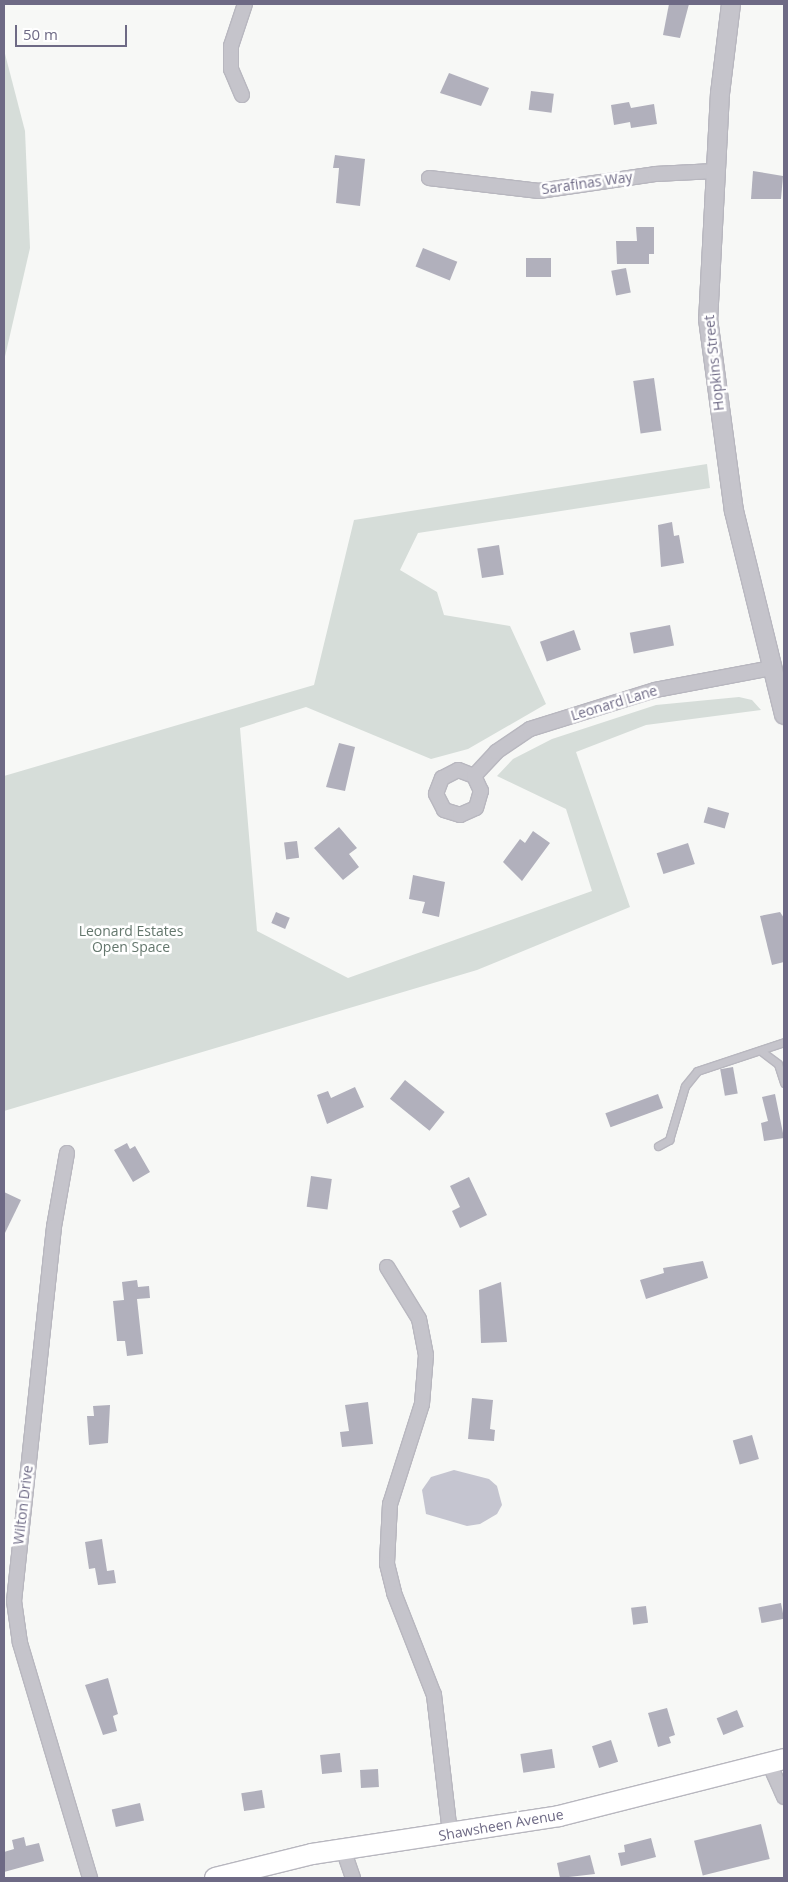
<!DOCTYPE html>
<style>
body{margin:0}
#map{position:relative;width:788px;height:1882px;overflow:hidden;background:#f7f8f6;font-family:"Open Sans",sans-serif}
div>[style]{position:absolute}
.green>*{inset:0;background:#d6ddd9}
.water>*{inset:0;background:#c5c5d0}
.building>*{inset:0;background:#b1b0bc;transform-origin:0 0}
.roads{filter:drop-shadow(1px 0 #b8b7bf) drop-shadow(-1px 0 #b8b7bf) drop-shadow(0 1px #b8b7bf) drop-shadow(0 -1px #b8b7bf)}
.service>*{height:7px;margin:-3.5px;padding:0 3.5px;transform-origin:3.5px;border-radius:3.5px;background:#c5c4cb}
.minor>*{height:14px;margin:-7px;padding:0 7px;transform-origin:7px;border-radius:7px;background:#c5c4cb}
.tertiary>*{height:18px;margin:-9px;padding:0 9px;transform-origin:9px;border-radius:9px;background:#c5c4cb}
.secondary>*{height:20px;margin:-10px;padding:0 10px;transform-origin:10px;border-radius:10px;background:#fff}
span{translate:-50% -50%;white-space:nowrap;text-align:center;line-height:1.15;-webkit-text-stroke:5px #fff;paint-order:stroke}
.street-label{font-size:14px;color:#6e6a85}
.park-label{font-size:14px;color:#64776d}
.frame{position:absolute;inset:0;border:5px solid #6e6a85;pointer-events:none}
.scale{position:absolute;left:15px;top:25px;width:112px;height:22px;box-sizing:border-box;border:2px solid #6e6a85;border-top:0;padding-left:6px;font-size:15px;line-height:18px;white-space:nowrap;color:#6e6a85;-webkit-text-stroke:4px #fff;paint-order:stroke}
</style>
<div id="map">
<div class="green">
<i style="clip-path:polygon(4px 50px,25px 131px,30px 248px,4px 361px)"></i>
<i style="clip-path:polygon(707px 464px,710px 488px,418px 533px,400px 570px,437px 592px,444px 615px,510px 626px,546px 704px,468px 749px,431px 759px,306px 707px,240px 728px,257px 931px,348px 978px,592px 891px,566px 809px,497px 776px,513px 759px,552px 739px,656px 705px,739px 697px,752px 700px,761px 710px,646px 725px,576px 752px,630px 907px,477px 970px,4px 1111px,4px 776px,314px 685px,354px 520px)"></i>
</div>
<div class="water">
<i style="clip-path:polygon(454px 1470px,489px 1479px,497px 1486px,502px 1505px,497px 1514px,480px 1524px,467px 1526px,426px 1514px,422px 1490px,431px 1477px)"></i>
</div>
<div class="building">
<i style="clip-path:polygon(669px 4px,689px 4px,680px 38px,663px 35px)"></i>
<i style="clip-path:polygon(449px 73px,489px 88px,481px 106px,440px 93px)"></i>
<i style="left:531px;top:91px;width:23px;height:19px;rotate:7deg"></i>
<i style="clip-path:polygon(629px 102px,631px 108px,654px 104px,657px 124px,631px 128px,630px 122px,614px 125px,611px 105px)"></i>
<i style="clip-path:polygon(335px 155px,365px 159px,360px 206px,336px 203px,339px 168px,333px 168px)"></i>
<i style="clip-path:polygon(753px 171px,783px 176px,781px 199px,751px 199px)"></i>
<i style="clip-path:polygon(636px 227px,654px 227px,654px 254px,649px 254px,649px 264px,617px 264px,616px 241px,637px 241px)"></i>
<i style="left:423px;top:248px;width:37px;height:20px;rotate:22deg"></i>
<i style="left:526px;top:258px;width:25px;height:19px"></i>
<i style="left:626px;top:268px;width:25px;height:15px;rotate:79deg"></i>
<i style="left:654px;top:378px;width:53px;height:21px;rotate:82deg"></i>
<i style="clip-path:polygon(672px 522px,674px 536px,679px 535px,684px 563px,661px 567px,658px 525px)"></i>
<i style="left:499px;top:545px;width:30px;height:22px;rotate:81deg"></i>
<i style="left:670px;top:625px;width:21px;height:41px;rotate:79deg"></i>
<i style="left:574px;top:630px;width:21px;height:36px;rotate:71deg"></i>
<i style="clip-path:polygon(339px 743px,355px 747px,345px 791px,326px 787px)"></i>
<i style="left:708px;top:807px;width:22px;height:16px;rotate:16deg"></i>
<i style="clip-path:polygon(339px 827px,357px 848px,349px 854px,359px 867px,343px 880px,314px 848px)"></i>
<i style="clip-path:polygon(533px 831px,550px 843px,522px 881px,503px 862px,520px 839px,525px 843px)"></i>
<i style="left:297px;top:841px;width:17px;height:13px;rotate:83deg"></i>
<i style="left:688px;top:843px;width:22px;height:33px;rotate:72deg"></i>
<i style="clip-path:polygon(413px 875px,445px 882px,439px 917px,422px 913px,425px 902px,409px 899px)"></i>
<i style="left:276px;top:912px;width:15px;height:12px;rotate:23deg"></i>
<i style="clip-path:polygon(780px 912px,784px 918px,784px 962px,772px 965px,760px 916px)"></i>
<i style="left:733px;top:1067px;width:27px;height:13px;rotate:80deg"></i>
<i style="left:405px;top:1080px;width:51px;height:24px;rotate:39deg"></i>
<i style="clip-path:polygon(355px 1087px,364px 1107px,327px 1124px,317px 1095px,328px 1091px,331px 1098px)"></i>
<i style="left:658px;top:1094px;width:15px;height:56px;rotate:70deg"></i>
<i style="clip-path:polygon(775px 1094px,784px 1138px,764px 1141px,761px 1123px,768px 1121px,762px 1097px)"></i>
<i style="clip-path:polygon(127px 1143px,130px 1149px,135px 1146px,150px 1172px,133px 1182px,114px 1150px)"></i>
<i style="left:311px;top:1176px;width:21px;height:31px;rotate:8deg"></i>
<i style="clip-path:polygon(469px 1177px,487px 1215px,460px 1228px,452px 1211px,460px 1207px,450px 1186px)"></i>
<i style="clip-path:polygon(4px 1192px,21px 1200px,4px 1235px)"></i>
<i style="clip-path:polygon(703px 1261px,708px 1278px,646px 1299px,640px 1280px,664px 1273px,663px 1268px)"></i>
<i style="clip-path:polygon(137px 1280px,138px 1287px,149px 1286px,150px 1298px,137px 1299px,143px 1354px,127px 1356px,125px 1341px,117px 1341px,113px 1301px,124px 1300px,122px 1282px)"></i>
<i style="clip-path:polygon(501px 1282px,507px 1342px,481px 1343px,479px 1290px)"></i>
<i style="clip-path:polygon(472px 1398px,493px 1400px,490px 1429px,495px 1430px,494px 1441px,468px 1439px)"></i>
<i style="clip-path:polygon(368px 1402px,373px 1444px,342px 1447px,340px 1432px,349px 1431px,345px 1405px)"></i>
<i style="clip-path:polygon(110px 1405px,108px 1443px,89px 1445px,87px 1416px,94px 1416px,93px 1406px)"></i>
<i style="left:752px;top:1435px;width:25px;height:20px;rotate:74deg"></i>
<i style="clip-path:polygon(102px 1539px,107px 1571px,114px 1570px,116px 1583px,98px 1585px,95px 1568px,89px 1569px,85px 1542px)"></i>
<i style="left:781px;top:1603px;width:16px;height:23px;rotate:79deg"></i>
<i style="left:646px;top:1606px;width:17px;height:15px;rotate:83deg"></i>
<i style="clip-path:polygon(108px 1678px,118px 1714px,113px 1716px,117px 1731px,103px 1735px,85px 1685px)"></i>
<i style="clip-path:polygon(667px 1708px,675px 1735px,669px 1737px,671px 1743px,658px 1747px,648px 1713px)"></i>
<i style="left:737px;top:1710px;width:18px;height:22px;rotate:68deg"></i>
<i style="left:611px;top:1740px;width:23px;height:20px;rotate:72deg"></i>
<i style="left:552px;top:1749px;width:19px;height:32px;rotate:81deg"></i>
<i style="left:340px;top:1753px;width:19px;height:20px;rotate:84deg"></i>
<i style="left:378px;top:1769px;width:18px;height:18px;rotate:87deg"></i>
<i style="left:262px;top:1790px;width:18px;height:21px;rotate:81deg"></i>
<i style="left:140px;top:1803px;width:18px;height:29px;rotate:77deg"></i>
<i style="left:761px;top:1824px;width:36px;height:69px;rotate:76deg"></i>
<i style="clip-path:polygon(24px 1837px,26px 1846px,39px 1843px,44px 1861px,4px 1872px,4px 1852px,14px 1849px,12px 1840px)"></i>
<i style="clip-path:polygon(651px 1838px,656px 1857px,621px 1866px,618px 1853px,625px 1852px,624px 1845px)"></i>
<i style="clip-path:polygon(590px 1855px,595px 1874px,560px 1878px,557px 1863px)"></i>
</div>
<div class="roads">
<div class="service">
<i style="left:761px;top:1051px;width:21px;rotate:37deg"></i>
<i style="left:778px;top:1064px;width:20px;rotate:72deg"></i>
<i style="left:658px;top:1146px;width:13px;rotate:-29deg"></i>
<i style="left:669px;top:1140px;width:56px;rotate:-73.5deg"></i>
<i style="left:685px;top:1086px;width:19px;rotate:-51deg"></i>
<i style="left:697px;top:1071px;width:92px;rotate:-18.4deg"></i>
</div>
<div class="minor">
<i style="left:242px;top:95px;width:28px;rotate:-113deg"></i>
<i style="left:231px;top:69px;width:23px;rotate:-90deg"></i>
<i style="left:231px;top:46px;width:44px;rotate:-71.6deg"></i>
<i style="left:429px;top:178px;width:111px;rotate:6.7deg"></i>
<i style="left:539px;top:191px;width:117px;rotate:-8.3deg"></i>
<i style="left:655px;top:174px;width:60px;rotate:-2.9deg"></i>
<i style="left:474px;top:776px;width:17px;rotate:-159deg"></i>
<i style="left:458px;top:770px;width:18px;rotate:153deg"></i>
<i style="left:442px;top:778px;width:17px;rotate:111deg"></i>
<i style="left:436px;top:794px;width:18px;rotate:63deg"></i>
<i style="left:444px;top:810px;width:17px;rotate:17deg"></i>
<i style="left:460px;top:815px;width:17px;rotate:-24deg"></i>
<i style="left:476px;top:808px;width:18px;rotate:-74deg"></i>
<i style="left:481px;top:791px;width:17px;rotate:-115deg"></i>
<i style="left:474px;top:776px;width:33px;rotate:-47deg"></i>
<i style="left:496px;top:752px;width:41px;rotate:-34.1deg"></i>
<i style="left:530px;top:729px;width:131px;rotate:-17.3deg"></i>
<i style="left:655px;top:690px;width:118px;rotate:-10.7deg"></i>
<i style="left:67px;top:1153px;width:75px;rotate:100deg"></i>
<i style="left:54px;top:1227px;width:376px;rotate:96.1deg"></i>
<i style="left:14px;top:1601px;width:42px;rotate:81.9deg"></i>
<i style="left:20px;top:1643px;width:245px;rotate:73.4deg"></i>
<i style="left:387px;top:1267px;width:61px;rotate:58.4deg"></i>
<i style="left:419px;top:1319px;width:37px;rotate:79deg"></i>
<i style="left:426px;top:1355px;width:49px;rotate:94.7deg"></i>
<i style="left:422px;top:1404px;width:105px;rotate:107.7deg"></i>
<i style="left:390px;top:1504px;width:60px;rotate:92.9deg"></i>
<i style="left:387px;top:1564px;width:30px;rotate:76deg"></i>
<i style="left:394px;top:1593px;width:110px;rotate:68.6deg"></i>
<i style="left:434px;top:1695px;width:140px;rotate:83.4deg"></i>
<i style="left:769px;top:1763px;width:37px;rotate:66deg"></i>
<i style="left:343px;top:1849px;width:31px;rotate:71deg"></i>
</div>
<div class="tertiary">
<i style="left:731px;top:4px;width:90px;rotate:97deg"></i>
<i style="left:720px;top:93px;width:226px;rotate:93deg"></i>
<i style="left:708px;top:319px;width:194px;rotate:82.3deg"></i>
<i style="left:734px;top:511px;width:210px;rotate:76.2deg"></i>
</div>
<div class="secondary">
<i style="left:215px;top:1878px;width:100px;rotate:-13.9deg"></i>
<i style="left:312px;top:1854px;width:250px;rotate:-8.7deg"></i>
<i style="left:559px;top:1816px;width:232px;rotate:-14.2deg"></i>
</div>
</div>
<div class="street-label">
<span style="left:587px;top:183px;rotate:-8deg">Sarafinas Way</span>
<span style="left:714px;top:363px;rotate:-96deg">Hopkins Street</span>
<span style="left:614px;top:703px;rotate:-17deg">Leonard Lane</span>
<span style="left:23px;top:1505px;rotate:-83deg">Wilton Drive</span>
<span style="left:501px;top:1825px;rotate:-10deg">Shawsheen Avenue</span>
</div>
<div class="park-label">
<span style="left:131px;top:939px">Leonard Estates<br>Open Space</span>
</div>
<div class="frame"></div>
<div class="scale">50 m</div>
</div>
